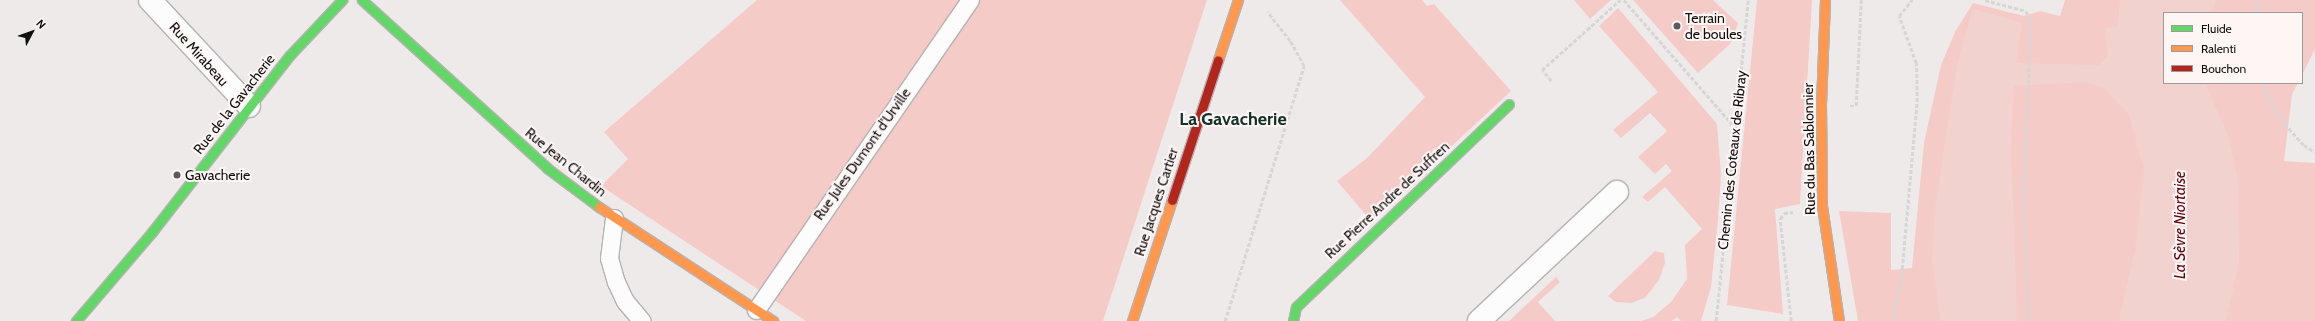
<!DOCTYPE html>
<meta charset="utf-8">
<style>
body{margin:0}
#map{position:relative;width:2315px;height:321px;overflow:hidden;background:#efeaea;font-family:Cabin,sans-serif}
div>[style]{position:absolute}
.green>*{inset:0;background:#f5cbc8}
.water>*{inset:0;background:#f2d2cf}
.path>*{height:2.5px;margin-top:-1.25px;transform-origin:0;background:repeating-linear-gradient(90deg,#d6d6d6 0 4px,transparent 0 6px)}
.roads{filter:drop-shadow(1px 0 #b6b2b2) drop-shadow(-1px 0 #b6b2b2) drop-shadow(0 1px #b6b2b2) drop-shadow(0 -1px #b6b2b2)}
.lane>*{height:17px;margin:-8.5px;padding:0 8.5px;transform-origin:8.5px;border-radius:8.5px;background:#fdfcfc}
.street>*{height:22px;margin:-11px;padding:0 11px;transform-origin:11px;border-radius:11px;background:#fdfcfc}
.fast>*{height:9px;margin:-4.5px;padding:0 4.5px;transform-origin:4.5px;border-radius:4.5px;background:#63d668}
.slow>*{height:9px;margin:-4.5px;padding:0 4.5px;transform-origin:4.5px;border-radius:4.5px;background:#ff974d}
.jam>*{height:9px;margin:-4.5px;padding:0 4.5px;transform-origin:4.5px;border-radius:4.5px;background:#b3261e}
.dots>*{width:11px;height:11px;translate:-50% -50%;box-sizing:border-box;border:2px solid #fef6f5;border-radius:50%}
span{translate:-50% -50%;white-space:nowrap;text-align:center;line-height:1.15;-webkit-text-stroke:4px #fef6f5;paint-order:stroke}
.poi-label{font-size:14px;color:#100d0d}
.left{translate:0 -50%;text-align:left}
.street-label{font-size:14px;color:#100d0d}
.water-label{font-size:15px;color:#60020e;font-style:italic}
.district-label{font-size:18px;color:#133229;font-weight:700}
.legend{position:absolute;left:2163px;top:12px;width:140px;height:72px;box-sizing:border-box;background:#fef6f5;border:1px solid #9f9998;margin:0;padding:5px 7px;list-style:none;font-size:12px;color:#100d0d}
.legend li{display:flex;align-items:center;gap:8px;height:20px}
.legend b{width:20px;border:1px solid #9f9998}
.north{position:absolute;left:12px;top:12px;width:40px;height:40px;-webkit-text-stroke:3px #fef6f5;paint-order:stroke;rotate:49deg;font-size:11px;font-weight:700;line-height:16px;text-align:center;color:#100d0d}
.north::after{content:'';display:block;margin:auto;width:14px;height:18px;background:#100d0d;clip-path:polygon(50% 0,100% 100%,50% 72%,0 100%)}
</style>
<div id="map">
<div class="green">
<i style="clip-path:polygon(757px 0,1207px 0,1103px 321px,806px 321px,601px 186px,628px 159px,604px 132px)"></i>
<i style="clip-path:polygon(1340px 0,1422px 0,1427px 6px,1434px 4px,1511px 91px,1371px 221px,1337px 181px,1367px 158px,1425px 97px)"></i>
<i style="clip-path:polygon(1574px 0,1611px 0,1590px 19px)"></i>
<i style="clip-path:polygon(1633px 0,1713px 0,1738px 23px,1731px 43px,1698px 73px)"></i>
<i style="clip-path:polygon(1757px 0,1812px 0,1800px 204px,1775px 209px,1783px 314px,1727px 305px)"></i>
<i style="clip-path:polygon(2065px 0,2315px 0,2315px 49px,2302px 75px,2302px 13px,2164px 13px,2164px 83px,2298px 83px,2292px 94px,2284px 161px,2315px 163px,2315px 321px,1858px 321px,1839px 211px,1891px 213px,1891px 270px,1912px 268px,1924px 143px,1941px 65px,1955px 32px,1973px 3px,2024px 16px,2040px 11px,2060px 16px)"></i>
<i style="clip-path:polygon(1618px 8px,1717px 124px,1721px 175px,1718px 220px,1711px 287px,1701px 321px,1681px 321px,1677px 317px,1672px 321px,1641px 321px,1653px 317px,1671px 302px,1687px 279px,1685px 245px,1702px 229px,1665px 187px,1648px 202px,1642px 197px,1672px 171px,1666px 164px,1655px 174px,1638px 157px,1667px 131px,1650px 113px,1621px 138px,1613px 130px,1658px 92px,1599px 26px)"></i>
<i style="clip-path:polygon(1655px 251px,1664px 253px,1665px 263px,1659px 280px,1645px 298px,1631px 303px,1616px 302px,1608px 296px)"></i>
<i style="clip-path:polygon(1556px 277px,1560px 282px,1538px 302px,1555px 321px,1509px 321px)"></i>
</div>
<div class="water">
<i style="clip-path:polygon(2120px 0,2216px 0,2211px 13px,2164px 13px,2164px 83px,2205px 83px,2229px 138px,2238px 182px,2239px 261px,2226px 321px,2119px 321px,2135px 250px,2144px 170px,2129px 114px,2104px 88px,2085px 82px,2014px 86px,2011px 143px,2017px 321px,1941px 321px,1932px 260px,1935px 209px,1958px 60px,1973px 9px,2022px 23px,2016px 63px,2099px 65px,2108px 56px,2105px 29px,2118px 26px)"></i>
</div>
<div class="path">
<i style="left:1624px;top:0;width:167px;rotate:48.9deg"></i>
<i style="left:1985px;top:0;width:42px;rotate:15deg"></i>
<i style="left:2026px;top:11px;width:10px;rotate:61deg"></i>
<i style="left:2031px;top:20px;width:179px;rotate:92.2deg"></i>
<i style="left:2024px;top:199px;width:122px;rotate:87.7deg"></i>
<i style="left:2256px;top:13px;width:13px;rotate:-86deg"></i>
<i style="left:1551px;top:81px;width:14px;rotate:-129deg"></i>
<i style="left:1542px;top:70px;width:105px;rotate:-41.9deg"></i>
<i style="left:2263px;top:83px;width:18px;rotate:71deg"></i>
<i style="left:2269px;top:100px;width:29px;rotate:56deg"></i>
<i style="left:2285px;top:124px;width:28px;rotate:48deg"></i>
<i style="left:2304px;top:145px;width:13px;rotate:32deg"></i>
<i style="left:1850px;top:106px;width:6px"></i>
<i style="left:1856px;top:106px;width:106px;rotate:-87.3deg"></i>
<i style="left:1225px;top:321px;width:267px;rotate:-72.8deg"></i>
<i style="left:1304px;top:66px;width:29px;rotate:-119deg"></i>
<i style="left:1290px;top:41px;width:37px;rotate:-128deg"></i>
<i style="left:1716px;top:321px;width:323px;rotate:-84.3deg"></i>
<i style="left:1791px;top:321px;width:103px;rotate:-96.2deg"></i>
<i style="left:1780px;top:219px;width:7px;rotate:-56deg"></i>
<i style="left:1784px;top:213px;width:9px;rotate:-6deg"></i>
<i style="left:1893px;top:321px;width:53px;rotate:-80.2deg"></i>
<i style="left:1902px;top:269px;width:168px;rotate:-84.9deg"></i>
<i style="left:1917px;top:102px;width:39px;rotate:-91deg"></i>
<i style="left:1916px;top:63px;width:50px;rotate:-109.9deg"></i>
<i style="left:1899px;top:16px;width:21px;rotate:-51deg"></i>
</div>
<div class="roads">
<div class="lane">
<i style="left:614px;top:218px;width:40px;rotate:97.1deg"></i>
<i style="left:609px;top:258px;width:25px;rotate:74deg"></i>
<i style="left:616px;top:282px;width:21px;rotate:65deg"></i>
<i style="left:625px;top:301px;width:26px;rotate:50deg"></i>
<i style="left:756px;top:310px;width:377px;rotate:-55.4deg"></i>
</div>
<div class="street">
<i style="left:150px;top:0;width:145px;rotate:47deg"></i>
<i style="left:1479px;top:321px;width:189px;rotate:-43.1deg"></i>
</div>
<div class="fast">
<i style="left:362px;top:0;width:250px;rotate:42.2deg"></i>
<i style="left:547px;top:168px;width:65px;rotate:36.9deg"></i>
<i style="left:76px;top:321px;width:117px;rotate:-49.5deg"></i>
<i style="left:152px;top:232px;width:224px;rotate:-52.1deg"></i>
<i style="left:290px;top:55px;width:76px;rotate:-46.6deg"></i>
<i style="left:1293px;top:321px;width:14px;rotate:-78deg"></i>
<i style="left:1296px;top:307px;width:294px;rotate:-43.6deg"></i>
</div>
<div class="slow">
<i style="left:1825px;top:0;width:105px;rotate:92.2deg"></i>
<i style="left:1821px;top:105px;width:101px;rotate:89.4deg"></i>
<i style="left:1822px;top:206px;width:116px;rotate:81.6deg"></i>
<i style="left:1218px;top:60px;width:63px;rotate:-71.6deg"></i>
<i style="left:599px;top:207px;width:208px;rotate:33.2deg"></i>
<i style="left:1132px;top:321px;width:127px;rotate:-71.7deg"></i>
</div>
<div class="jam">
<i style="left:1172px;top:200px;width:147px;rotate:-71.8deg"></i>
</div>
</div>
<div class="dots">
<i style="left:1677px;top:26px;background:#5e5a5a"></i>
<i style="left:177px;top:175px;background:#5e5a5a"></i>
</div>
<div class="poi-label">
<span class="left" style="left:1685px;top:26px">Terrain<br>de boules</span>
<span class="left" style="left:185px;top:175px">Gavacherie</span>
</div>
<div class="street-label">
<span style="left:199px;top:54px;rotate:48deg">Rue Mirabeau</span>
<span style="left:234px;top:104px;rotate:-52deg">Rue de la Gavacherie</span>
<span style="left:1809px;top:149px;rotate:-91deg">Rue du Bas Sablonnier</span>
<span style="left:862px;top:154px;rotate:-55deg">Rue Jules Dumont d'Urville</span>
<span style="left:1732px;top:160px;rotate:-84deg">Chemin des Coteaux de Ribray</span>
<span style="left:566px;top:162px;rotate:39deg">Rue Jean Chardin</span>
<span style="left:1387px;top:200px;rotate:-43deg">Rue Pierre Andre de Suffren</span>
<span style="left:1156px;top:202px;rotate:-72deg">Rue Jacques Cartier</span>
</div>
<div class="water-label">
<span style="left:2181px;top:225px;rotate:-90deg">La Sèvre Niortaise</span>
</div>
<div class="district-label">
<span style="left:1233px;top:119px">La Gavacherie</span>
</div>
<ul class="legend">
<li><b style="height:5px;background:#63d668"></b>Fluide</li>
<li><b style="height:5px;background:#ff974d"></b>Ralenti</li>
<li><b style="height:5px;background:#b3261e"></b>Bouchon</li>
</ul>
<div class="north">N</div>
</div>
